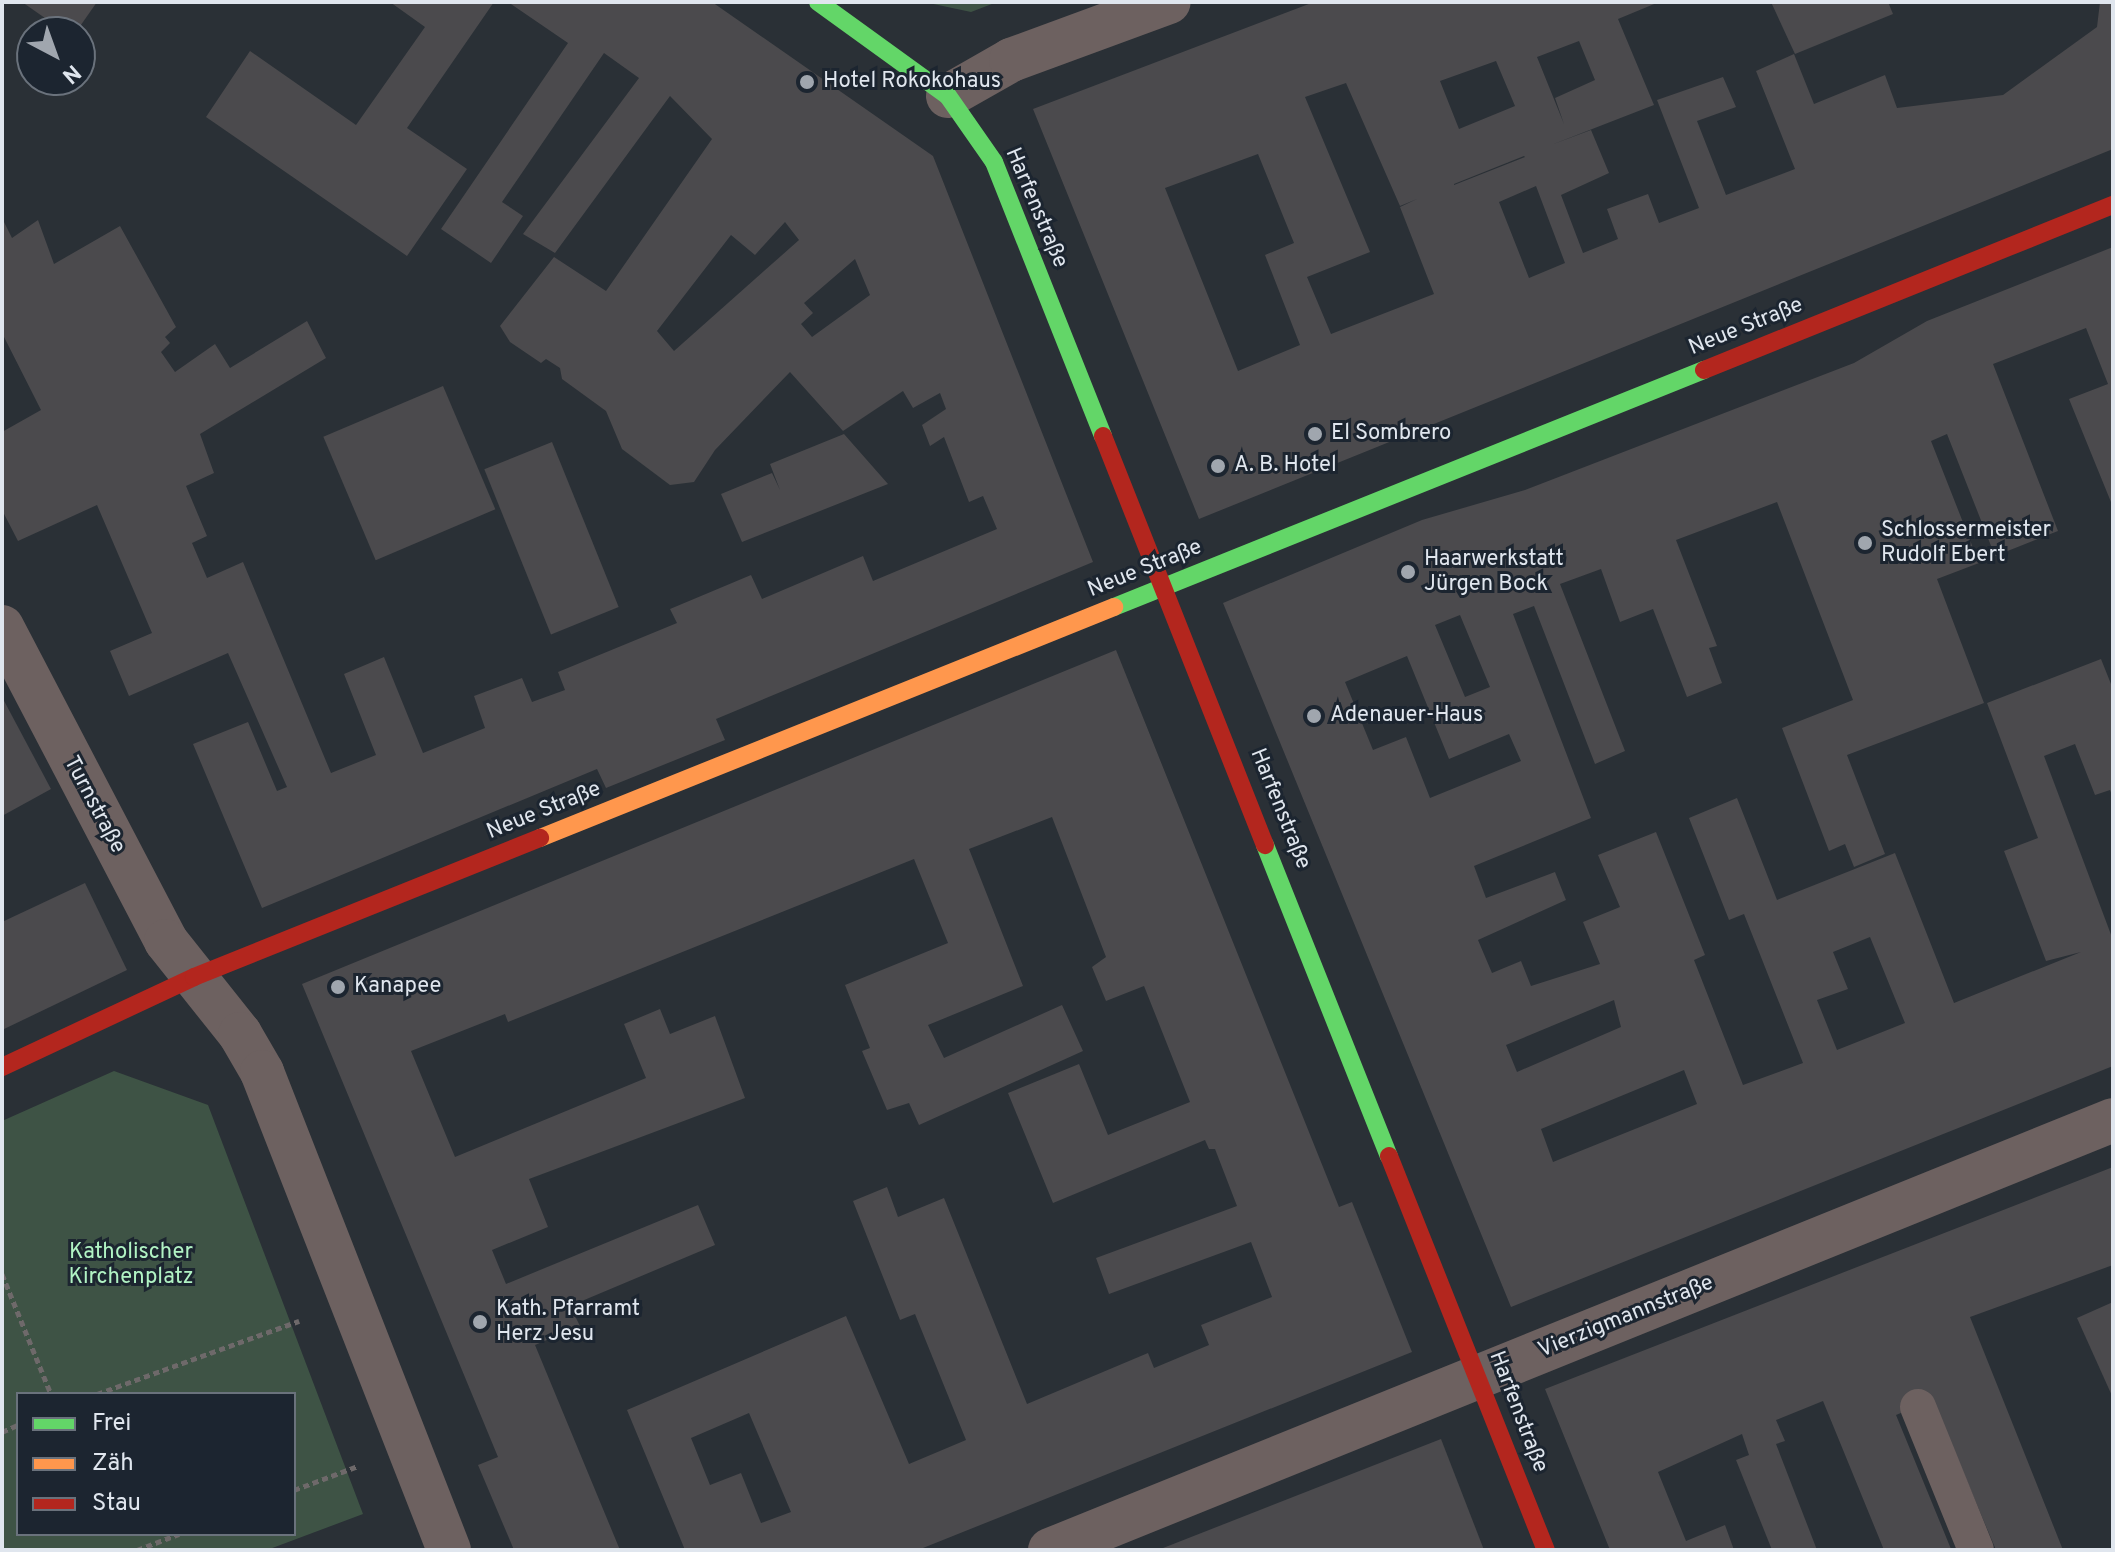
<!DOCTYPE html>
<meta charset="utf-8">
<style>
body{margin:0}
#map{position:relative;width:2115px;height:1552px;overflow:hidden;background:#2a3036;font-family:Overpass,sans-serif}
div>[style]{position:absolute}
.green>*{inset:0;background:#3e5345}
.building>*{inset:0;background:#4b4a4d;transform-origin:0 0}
.path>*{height:5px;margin-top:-2.5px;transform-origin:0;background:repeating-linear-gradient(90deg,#6e696a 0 6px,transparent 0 10px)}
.lane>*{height:36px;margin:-18px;padding:0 18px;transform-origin:18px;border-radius:18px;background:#6d6160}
.street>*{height:44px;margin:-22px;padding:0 22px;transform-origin:22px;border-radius:22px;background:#6d6160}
.fast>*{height:18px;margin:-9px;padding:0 9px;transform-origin:9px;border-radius:9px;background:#63d668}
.slow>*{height:18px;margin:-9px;padding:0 9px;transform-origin:9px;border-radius:9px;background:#ff974d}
.jam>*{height:18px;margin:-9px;padding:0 9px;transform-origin:9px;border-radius:9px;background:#b3261e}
.dots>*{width:22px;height:22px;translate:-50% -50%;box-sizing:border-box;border:4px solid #1c2530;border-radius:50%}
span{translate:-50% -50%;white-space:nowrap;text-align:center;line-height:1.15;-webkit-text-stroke:6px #1c2530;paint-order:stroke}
.poi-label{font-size:22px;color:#e0e6ee}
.left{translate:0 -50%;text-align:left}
.street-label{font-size:22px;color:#e0e6ee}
.park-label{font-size:22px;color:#b1f3c4}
.frame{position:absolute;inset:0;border:4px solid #e0e6ee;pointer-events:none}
.legend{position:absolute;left:16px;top:1392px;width:280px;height:144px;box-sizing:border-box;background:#1c2530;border:2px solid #6a727c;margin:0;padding:10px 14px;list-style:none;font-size:24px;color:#e0e6ee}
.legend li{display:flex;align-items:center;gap:16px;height:40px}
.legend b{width:40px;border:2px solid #6a727c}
.north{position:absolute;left:16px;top:16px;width:80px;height:80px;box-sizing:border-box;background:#1c2530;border:2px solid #6a727c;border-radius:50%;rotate:139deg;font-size:22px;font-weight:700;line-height:32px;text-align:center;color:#e0e6ee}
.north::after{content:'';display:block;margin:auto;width:28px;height:36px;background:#a0a6ae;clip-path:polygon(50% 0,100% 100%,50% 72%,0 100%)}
</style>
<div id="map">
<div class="green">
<i style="clip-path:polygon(924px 2px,997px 2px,971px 12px)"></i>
<i style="clip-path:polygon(evenodd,114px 1071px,208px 1105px,363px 1514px,267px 1550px,2px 1550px,2px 1121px,114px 1071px,18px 1394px,294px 1394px,294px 1534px,18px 1534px,18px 1394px)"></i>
</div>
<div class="building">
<i style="clip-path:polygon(22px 2px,97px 2px,76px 32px,65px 32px)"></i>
<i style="clip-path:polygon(390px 2px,494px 2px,407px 128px,467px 169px,407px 256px,206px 117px,250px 51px,356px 125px,425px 27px)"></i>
<i style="clip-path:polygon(evenodd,508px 2px,712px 2px,933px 156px,1093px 562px,716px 719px,725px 740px,606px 788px,597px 769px,262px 908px,193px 744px,248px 722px,277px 791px,287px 787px,228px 653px,129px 696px,110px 651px,152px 633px,97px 505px,18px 541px,2px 510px,2px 432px,41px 410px,2px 333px,2px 218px,12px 238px,38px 220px,54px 264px,120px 226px,176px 327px,165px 337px,170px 343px,161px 352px,175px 372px,215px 344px,230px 368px,307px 321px,326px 358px,200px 434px,214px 473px,186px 486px,207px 536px,192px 543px,207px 578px,243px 562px,331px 773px,376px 755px,344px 674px,384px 657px,423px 753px,485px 728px,474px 696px,522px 678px,532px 702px,565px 690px,558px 672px,677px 623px,670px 609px,751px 575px,762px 599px,863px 556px,873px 581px,997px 529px,983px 496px,969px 502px,944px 437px,930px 446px,922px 425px,946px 409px,940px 393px,913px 408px,903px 391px,843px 431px,790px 372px,715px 450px,694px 482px,670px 485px,622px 449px,606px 411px,562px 379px,560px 368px,546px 359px,541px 363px,510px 342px,500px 326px,554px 257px,606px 291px,712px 139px,670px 96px,555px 253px,523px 234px,639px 78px,604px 53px,502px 202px,523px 216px,491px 263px,441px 229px,568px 43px,508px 2px,785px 222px,799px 240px,674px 351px,657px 331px,731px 235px,755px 255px,785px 222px,508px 2px,855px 259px,870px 295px,812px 337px,801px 324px,813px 313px,804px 303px,855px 259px)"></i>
<i style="clip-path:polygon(evenodd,1314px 2px,1659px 2px,1618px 19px,1654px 105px,1551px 145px,1591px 130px,1609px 173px,1561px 195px,1583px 253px,1618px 239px,1607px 209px,1648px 194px,1659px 223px,1699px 208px,1657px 100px,1723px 77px,1736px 107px,1697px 121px,1726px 195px,1795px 169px,1756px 71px,1794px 54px,1814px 104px,1885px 75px,1897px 108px,2003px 95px,2097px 27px,2100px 2px,2113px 2px,2113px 149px,1199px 519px,1033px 109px,1314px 2px,1579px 41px,1595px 80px,1555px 98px,1564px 124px,1537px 57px,1579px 41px,1314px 2px,1496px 61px,1515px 106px,1459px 129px,1440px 81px,1496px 61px,1314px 2px,1346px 83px,1400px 206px,1417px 199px,1400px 207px,1434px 294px,1331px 334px,1307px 277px,1370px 252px,1305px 97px,1346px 83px,1314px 2px,1258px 154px,1294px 243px,1265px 255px,1300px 345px,1238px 371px,1165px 188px,1258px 154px,1314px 2px,1524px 156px,1525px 157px,1454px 185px,1454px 184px,1524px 156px,1314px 2px,1536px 186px,1565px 263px,1529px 278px,1499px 202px,1536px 186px)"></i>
<i style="clip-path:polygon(1771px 2px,1888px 2px,1893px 14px,1795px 54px)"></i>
<i style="clip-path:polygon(evenodd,2113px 247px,2113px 507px,2069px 399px,2108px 384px,2086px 328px,1993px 364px,2058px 531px,1995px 556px,1947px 434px,1931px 441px,1979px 563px,1937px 579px,1984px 703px,1847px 755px,1885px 854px,1854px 867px,1845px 844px,1829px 851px,1782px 728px,1853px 700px,1777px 502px,1676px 540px,1717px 646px,1709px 648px,1722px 683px,1687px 697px,1653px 609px,1620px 622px,1601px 569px,1560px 584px,1625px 751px,1595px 764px,1534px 606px,1513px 614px,1591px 818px,1474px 866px,1486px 898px,1555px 872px,1566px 900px,1478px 940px,1492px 973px,1521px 961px,1531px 986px,1600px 964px,1583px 922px,1620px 907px,1598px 855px,1656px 832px,1705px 955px,1694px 960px,1743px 1085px,1803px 1063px,1744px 914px,1729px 920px,1689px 818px,1737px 798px,1777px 900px,1895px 853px,1954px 1003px,2081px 952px,2046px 961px,2004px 851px,2038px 838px,1987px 703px,2101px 659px,2113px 689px,2113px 798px,2110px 790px,2095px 795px,2075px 744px,2044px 756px,2113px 940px,2113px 1066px,1511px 1307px,1223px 603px,1422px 520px,1525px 490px,1854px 363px,1927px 321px,2113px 247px,1460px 615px,1490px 687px,1465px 697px,1435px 625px,1460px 615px,2113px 247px,1407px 656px,1449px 759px,1509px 734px,1521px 761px,1430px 798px,1406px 737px,1373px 750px,1345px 682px,1407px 656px,2113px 247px,1870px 937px,1905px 1023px,1837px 1050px,1817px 1000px,1848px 989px,1833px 952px,1870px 937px,2113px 247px,1614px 1000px,1621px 1027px,1517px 1072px,1506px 1045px,1614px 1000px,2113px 247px,1684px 1070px,1697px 1104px,1553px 1162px,1541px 1129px,1684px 1070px)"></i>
<i style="left:443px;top:386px;width:134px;height:130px;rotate:67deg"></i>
<i style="clip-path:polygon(844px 434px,888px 484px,742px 542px,721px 494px,772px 473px,780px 490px,770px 464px)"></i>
<i style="left:552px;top:442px;width:178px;height:73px;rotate:68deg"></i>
<i style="clip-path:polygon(evenodd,1116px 650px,1339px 1207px,1352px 1202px,1412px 1352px,918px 1550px,685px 1550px,627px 1410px,846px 1316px,909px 1464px,966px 1440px,915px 1314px,900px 1320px,853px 1201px,887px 1187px,898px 1217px,944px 1198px,1027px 1404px,1148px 1353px,1154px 1368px,1209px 1345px,1201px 1325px,1272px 1297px,1251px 1242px,1109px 1294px,1096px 1258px,1237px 1206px,1215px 1149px,1209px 1149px,1205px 1140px,1053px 1203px,1008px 1093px,1079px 1064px,1108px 1135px,1190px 1102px,1144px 986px,1106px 1001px,1092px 967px,1106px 957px,1052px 817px,969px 849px,1023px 986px,928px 1025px,944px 1058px,1062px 1005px,1083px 1051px,919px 1125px,909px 1103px,887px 1110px,862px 1051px,870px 1048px,845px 985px,948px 943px,914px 859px,508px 1022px,505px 1014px,411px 1051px,455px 1157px,646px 1078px,624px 1024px,660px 1009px,670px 1034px,715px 1016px,745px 1098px,529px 1179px,548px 1227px,492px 1250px,506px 1284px,698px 1205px,715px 1245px,570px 1306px,580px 1326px,535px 1345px,620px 1550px,514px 1550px,478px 1465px,498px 1457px,302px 984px,1116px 650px,749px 1413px,791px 1512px,761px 1523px,741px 1473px,710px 1485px,691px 1438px,749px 1413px)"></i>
<i style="clip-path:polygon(2px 697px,51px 789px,2px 816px)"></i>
<i style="clip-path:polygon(85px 883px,127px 970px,2px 1030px,2px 922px)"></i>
<i style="clip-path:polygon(2113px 1167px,2113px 1265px,1970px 1317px,2063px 1550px,1996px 1550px,1933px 1400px,1896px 1415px,1951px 1549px,1884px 1550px,1823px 1401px,1776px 1420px,1785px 1441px,1776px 1444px,1817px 1550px,1772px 1550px,1736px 1460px,1749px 1455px,1742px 1434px,1658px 1472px,1686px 1541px,1725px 1525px,1734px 1550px,1610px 1550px,1545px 1389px)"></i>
<i style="clip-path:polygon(2113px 1302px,2113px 1398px,2077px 1318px)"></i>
<i style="clip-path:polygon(1441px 1439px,1484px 1550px,1158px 1550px)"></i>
</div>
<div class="path">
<i style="left:2px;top:1274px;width:130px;rotate:67.8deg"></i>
<i style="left:97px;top:1394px;width:215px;rotate:-19.9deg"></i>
<i style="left:2px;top:1432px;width:17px;rotate:-24deg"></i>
<i style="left:294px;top:1490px;width:68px;rotate:-20.6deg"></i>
<i style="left:137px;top:1550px;width:45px;rotate:-20.9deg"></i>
</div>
<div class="lane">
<i style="left:1918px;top:1407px;width:154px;rotate:67.9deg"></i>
</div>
<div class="street">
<i style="left:948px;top:96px;width:73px;rotate:-29.7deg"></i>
<i style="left:1011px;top:60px;width:168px;rotate:-20.2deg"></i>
<i style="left:2px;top:627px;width:354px;rotate:62.4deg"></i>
<i style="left:166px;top:941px;width:119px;rotate:51.5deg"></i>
<i style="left:240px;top:1034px;width:44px;rotate:59.9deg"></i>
<i style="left:262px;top:1072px;width:513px;rotate:68.63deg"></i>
<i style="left:1050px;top:1550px;width:1147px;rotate:-22.02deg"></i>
</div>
<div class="fast">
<i style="left:818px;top:2px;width:160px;rotate:35.9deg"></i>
<i style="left:948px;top:96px;width:80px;rotate:55.1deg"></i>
<i style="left:994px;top:162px;width:295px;rotate:68.3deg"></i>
<i style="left:1114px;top:607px;width:636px;rotate:-21.89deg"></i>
<i style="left:1265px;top:845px;width:335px;rotate:68.3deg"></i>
</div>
<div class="slow">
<i style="left:540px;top:838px;width:619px;rotate:-21.92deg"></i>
</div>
<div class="jam">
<i style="left:1704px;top:370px;width:441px;rotate:-22deg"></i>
<i style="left:1103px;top:436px;width:440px;rotate:68.4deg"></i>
<i style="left:2px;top:1067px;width:212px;rotate:-25.1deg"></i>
<i style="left:194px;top:977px;width:373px;rotate:-21.9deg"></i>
<i style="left:1389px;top:1156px;width:424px;rotate:68.3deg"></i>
</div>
<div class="dots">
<i style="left:807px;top:82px;background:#a0a6ae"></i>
<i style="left:1315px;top:434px;background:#a0a6ae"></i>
<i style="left:1218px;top:466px;background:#a0a6ae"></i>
<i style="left:1865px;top:543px;background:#a0a6ae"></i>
<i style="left:1408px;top:572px;background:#a0a6ae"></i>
<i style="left:1314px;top:716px;background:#a0a6ae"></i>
<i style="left:338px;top:987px;background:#a0a6ae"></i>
<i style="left:480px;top:1322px;background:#a0a6ae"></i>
</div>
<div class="poi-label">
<span class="left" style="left:823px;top:82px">Hotel Rokokohaus</span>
<span class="left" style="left:1331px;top:434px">El Sombrero</span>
<span class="left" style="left:1234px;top:466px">A. B. Hotel</span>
<span class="left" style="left:1881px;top:543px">Schlossermeister<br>Rudolf Ebert</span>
<span class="left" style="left:1424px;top:572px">Haarwerkstatt<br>Jürgen Bock</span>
<span class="left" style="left:1330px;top:716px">Adenauer-Haus</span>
<span class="left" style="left:354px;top:987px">Kanapee</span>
<span class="left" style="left:496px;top:1322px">Kath. Pfarramt<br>Herz Jesu</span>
</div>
<div class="street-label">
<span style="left:1036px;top:208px;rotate:67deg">Harfenstraße</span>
<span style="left:1746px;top:327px;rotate:-22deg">Neue Straße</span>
<span style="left:1145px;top:569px;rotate:-22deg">Neue Straße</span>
<span style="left:94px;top:805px;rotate:62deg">Turnstraße</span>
<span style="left:1280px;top:809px;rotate:68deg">Harfenstraße</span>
<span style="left:544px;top:811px;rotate:-22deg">Neue Straße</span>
<span style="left:1626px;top:1317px;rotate:-22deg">Vierzigmannstraße</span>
<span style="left:1518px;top:1412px;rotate:69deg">Harfenstraße</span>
</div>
<div class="park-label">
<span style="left:131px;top:1265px">Katholischer<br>Kirchenplatz</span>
</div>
<div class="frame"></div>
<ul class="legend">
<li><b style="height:10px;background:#63d668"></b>Frei</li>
<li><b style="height:10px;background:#ff974d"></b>Zäh</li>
<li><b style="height:10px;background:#b3261e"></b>Stau</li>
</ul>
<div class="north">N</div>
</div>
